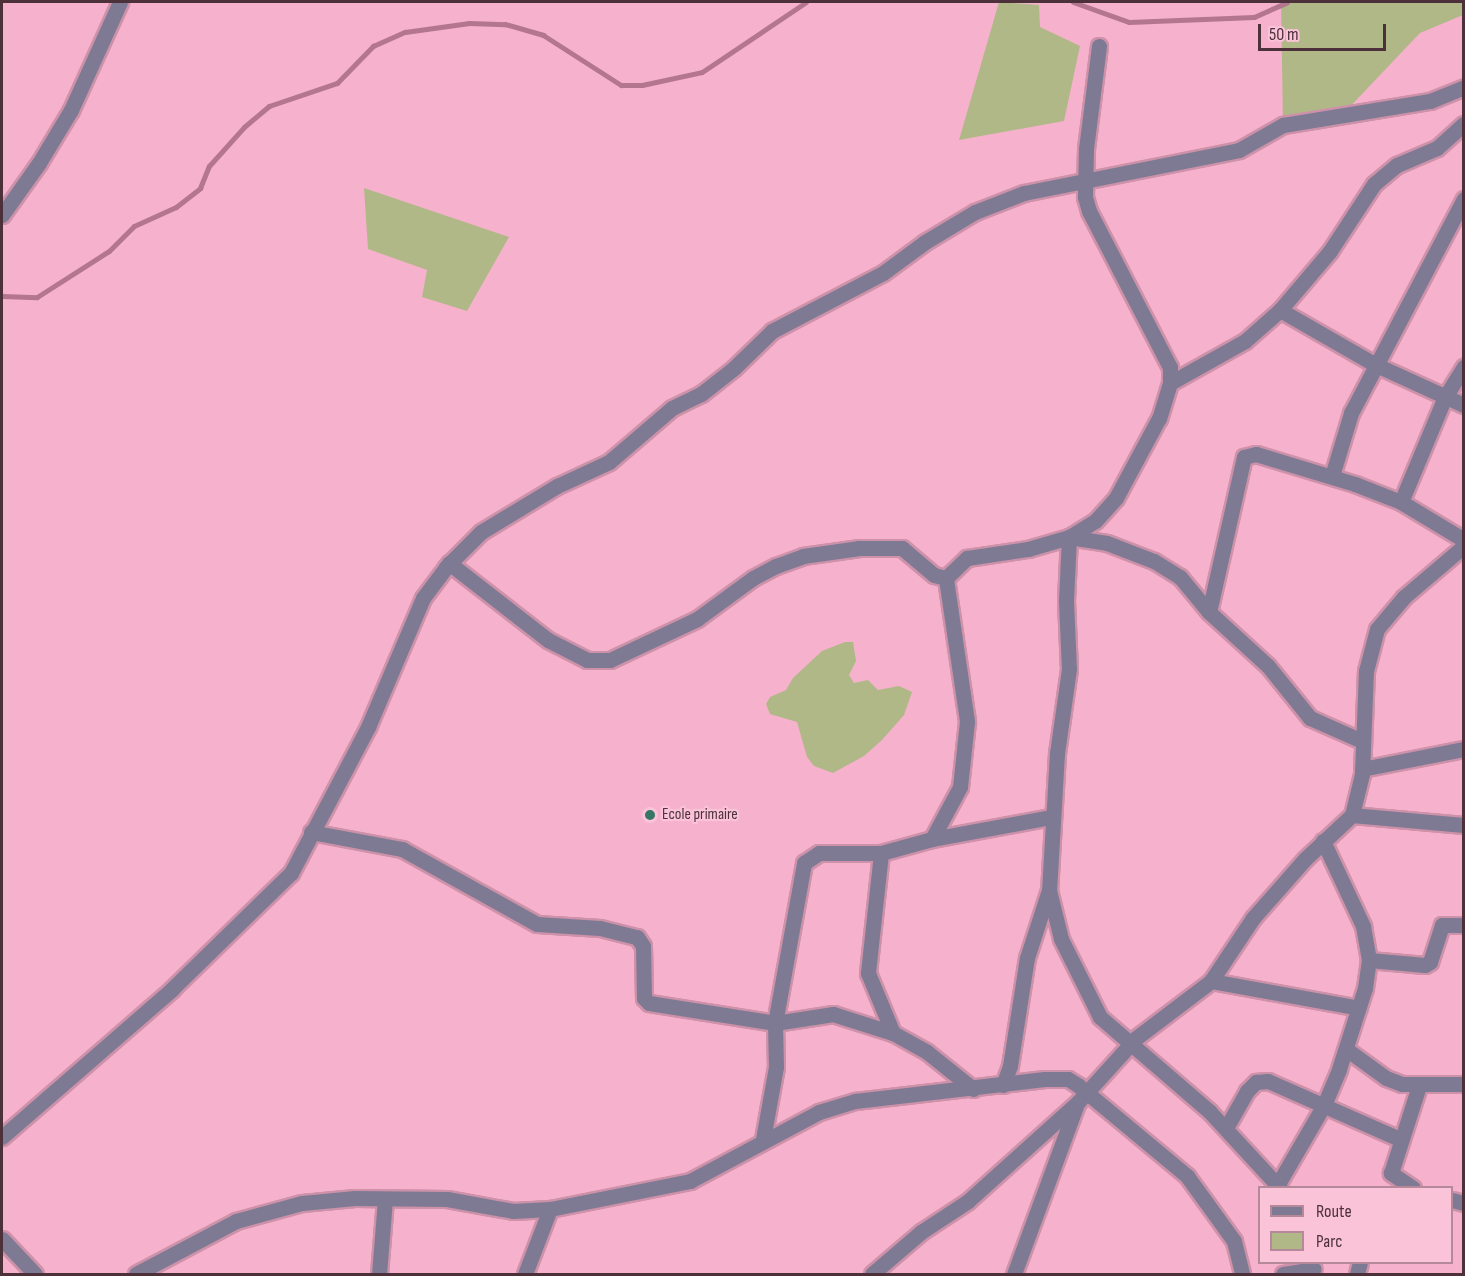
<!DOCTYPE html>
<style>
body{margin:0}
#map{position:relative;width:1465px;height:1276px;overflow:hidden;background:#f6b1cc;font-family:"Sofia Sans Condensed",sans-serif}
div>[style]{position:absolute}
.green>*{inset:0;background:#b1b888}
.stream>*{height:5px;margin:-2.5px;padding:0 2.5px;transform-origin:2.5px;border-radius:2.5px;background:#b3768e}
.roads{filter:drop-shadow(2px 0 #cd92a9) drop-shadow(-2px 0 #cd92a9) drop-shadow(0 2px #cd92a9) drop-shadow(0 -2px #cd92a9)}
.minor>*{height:15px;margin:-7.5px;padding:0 7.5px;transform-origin:7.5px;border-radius:7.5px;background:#7f7a94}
.dots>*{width:16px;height:16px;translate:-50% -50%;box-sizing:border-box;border:3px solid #fbc3d8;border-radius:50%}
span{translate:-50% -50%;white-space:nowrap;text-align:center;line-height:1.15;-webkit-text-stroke:4.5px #fbc3d8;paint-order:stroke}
.poi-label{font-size:16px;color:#4c313b}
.left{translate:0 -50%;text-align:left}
.frame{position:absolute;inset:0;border:3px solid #4c313b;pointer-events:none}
.legend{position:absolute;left:1258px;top:1186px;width:195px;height:78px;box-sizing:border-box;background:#fbc3d8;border:2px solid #b58999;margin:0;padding:8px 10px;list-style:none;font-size:18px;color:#4c313b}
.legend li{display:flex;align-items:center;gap:12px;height:30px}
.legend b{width:30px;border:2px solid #b58999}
.scale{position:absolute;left:1258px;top:24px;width:128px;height:27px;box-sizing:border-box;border:3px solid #4c313b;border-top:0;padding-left:8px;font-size:18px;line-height:21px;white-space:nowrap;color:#4c313b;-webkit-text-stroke:4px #fbc3d8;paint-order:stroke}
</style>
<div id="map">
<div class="green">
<i style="clip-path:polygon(999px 2px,1039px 5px,1040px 27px,1080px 46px,1064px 121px,959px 140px)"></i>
<i style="clip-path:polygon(1281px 2px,1463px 2px,1463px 15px,1420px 33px,1343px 114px,1283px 125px)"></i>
<i style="clip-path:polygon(364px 188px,509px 237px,467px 311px,422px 297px,427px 270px,368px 249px)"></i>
<i style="clip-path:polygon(845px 642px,853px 642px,856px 661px,849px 675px,854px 683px,868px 680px,878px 690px,899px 686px,912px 692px,904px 715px,882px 740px,864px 756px,833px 773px,814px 766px,807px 757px,797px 722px,770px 714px,766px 704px,770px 697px,786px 690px,793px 678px,822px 651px)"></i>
</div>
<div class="stream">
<i style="left:1073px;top:2px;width:59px;rotate:19.7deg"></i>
<i style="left:1129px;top:22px;width:125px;rotate:-2.3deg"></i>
<i style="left:1254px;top:17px;width:36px;rotate:-24deg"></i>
<i style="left:2px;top:296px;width:35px;rotate:2deg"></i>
<i style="left:37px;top:297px;width:85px;rotate:-32.6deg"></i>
<i style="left:109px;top:251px;width:35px;rotate:-45deg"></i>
<i style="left:134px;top:226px;width:46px;rotate:-24.3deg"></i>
<i style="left:176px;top:207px;width:31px;rotate:-38deg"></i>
<i style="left:200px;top:188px;width:24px;rotate:-68deg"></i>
<i style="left:209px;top:166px;width:52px;rotate:-48.1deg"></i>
<i style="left:244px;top:127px;width:33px;rotate:-40deg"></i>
<i style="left:269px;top:106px;width:72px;rotate:-18.7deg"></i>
<i style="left:337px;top:83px;width:52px;rotate:-45.8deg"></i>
<i style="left:373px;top:46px;width:35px;rotate:-24deg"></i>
<i style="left:405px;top:32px;width:65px;rotate:-8deg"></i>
<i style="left:469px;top:23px;width:36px;rotate:2deg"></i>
<i style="left:505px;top:24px;width:40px;rotate:16deg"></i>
<i style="left:543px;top:35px;width:93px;rotate:32.7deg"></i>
<i style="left:621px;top:85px;width:21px"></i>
<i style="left:642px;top:85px;width:61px;rotate:-12.2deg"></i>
<i style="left:702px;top:72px;width:125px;rotate:-33.9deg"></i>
</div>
<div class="roads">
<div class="minor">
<i style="left:1099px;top:46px;width:104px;rotate:97.2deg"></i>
<i style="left:1086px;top:149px;width:48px;rotate:91.2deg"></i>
<i style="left:1085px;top:197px;width:15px;rotate:74deg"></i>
<i style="left:1089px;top:211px;width:176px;rotate:62.6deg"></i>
<i style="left:1170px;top:367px;width:16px;rotate:90deg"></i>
<i style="left:1170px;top:383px;width:37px;rotate:107deg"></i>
<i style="left:1159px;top:418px;width:91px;rotate:118.3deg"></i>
<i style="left:1116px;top:498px;width:31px;rotate:132deg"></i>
<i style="left:1095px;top:521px;width:31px;rotate:148deg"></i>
<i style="left:1069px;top:537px;width:64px;rotate:92.7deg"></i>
<i style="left:1066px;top:601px;width:68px;rotate:87.5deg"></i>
<i style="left:1069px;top:669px;width:85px;rotate:98.1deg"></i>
<i style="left:1057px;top:753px;width:137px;rotate:93.3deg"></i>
<i style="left:1049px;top:890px;width:50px;rotate:76.2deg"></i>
<i style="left:1061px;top:939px;width:87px;rotate:63.4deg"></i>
<i style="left:1100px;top:1017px;width:144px;rotate:40.8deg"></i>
<i style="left:1209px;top:1111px;width:105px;rotate:47.3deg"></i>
<i style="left:2px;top:215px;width:64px;rotate:-54.6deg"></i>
<i style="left:39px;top:163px;width:62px;rotate:-58.9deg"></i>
<i style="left:71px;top:110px;width:119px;rotate:-65.6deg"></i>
<i style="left:1280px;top:310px;width:108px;rotate:29.9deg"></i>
<i style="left:1374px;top:364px;width:99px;rotate:24.5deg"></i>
<i style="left:1170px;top:383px;width:86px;rotate:-29.2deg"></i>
<i style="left:1245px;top:341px;width:47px;rotate:-41.5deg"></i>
<i style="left:1280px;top:310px;width:77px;rotate:-49.7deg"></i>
<i style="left:1330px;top:251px;width:80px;rotate:-56.7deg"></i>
<i style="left:1374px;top:184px;width:30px;rotate:-40deg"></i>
<i style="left:1397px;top:165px;width:43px;rotate:-23deg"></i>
<i style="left:1437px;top:148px;width:36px;rotate:-42deg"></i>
<i style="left:1332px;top:476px;width:66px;rotate:-73.2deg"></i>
<i style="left:1351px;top:413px;width:242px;rotate:-62.2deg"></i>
<i style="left:1401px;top:502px;width:114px;rotate:-67.3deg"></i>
<i style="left:1445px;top:397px;width:36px;rotate:-58deg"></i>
<i style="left:449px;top:563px;width:125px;rotate:37.9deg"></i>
<i style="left:548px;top:640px;width:44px;rotate:27.1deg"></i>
<i style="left:587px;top:660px;width:23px"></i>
<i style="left:610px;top:660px;width:96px;rotate:-25.2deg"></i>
<i style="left:697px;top:619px;width:69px;rotate:-36.2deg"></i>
<i style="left:753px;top:578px;width:26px;rotate:-28deg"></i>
<i style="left:776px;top:566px;width:29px;rotate:-20deg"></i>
<i style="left:803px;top:556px;width:57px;rotate:-8.1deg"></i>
<i style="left:859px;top:548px;width:43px"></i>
<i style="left:902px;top:548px;width:42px;rotate:40.2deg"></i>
<i style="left:934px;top:575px;width:12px;rotate:14deg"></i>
<i style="left:946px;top:578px;width:29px;rotate:-44deg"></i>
<i style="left:967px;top:558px;width:62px;rotate:-8.4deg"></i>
<i style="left:1028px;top:549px;width:43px;rotate:-16.3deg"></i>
<i style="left:1069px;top:537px;width:38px;rotate:9deg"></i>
<i style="left:1107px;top:543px;width:50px;rotate:21deg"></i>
<i style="left:1154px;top:561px;width:31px;rotate:32deg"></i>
<i style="left:1180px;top:577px;width:45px;rotate:50.4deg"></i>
<i style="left:1362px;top:741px;width:57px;rotate:-156.1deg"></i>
<i style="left:1310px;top:718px;width:67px;rotate:-128.9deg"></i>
<i style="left:1268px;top:666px;width:80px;rotate:-137.5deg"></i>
<i style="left:1209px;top:612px;width:159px;rotate:-77.3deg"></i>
<i style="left:1244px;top:457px;width:12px;rotate:-14deg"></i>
<i style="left:1256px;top:454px;width:103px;rotate:16.9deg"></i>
<i style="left:1355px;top:484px;width:49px;rotate:21.4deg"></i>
<i style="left:1401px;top:502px;width:74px;rotate:31.1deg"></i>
<i style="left:1362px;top:769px;width:104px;rotate:-11.1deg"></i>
<i style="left:1352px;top:815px;width:112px;rotate:5.1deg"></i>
<i style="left:311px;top:832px;width:93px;rotate:10.6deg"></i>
<i style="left:402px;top:849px;width:154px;rotate:29.1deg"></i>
<i style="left:537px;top:924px;width:63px;rotate:3.6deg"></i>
<i style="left:600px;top:928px;width:38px;rotate:14deg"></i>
<i style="left:637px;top:937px;width:11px;rotate:56deg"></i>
<i style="left:643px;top:946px;width:52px;rotate:88.9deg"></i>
<i style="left:644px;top:998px;width:7px;rotate:45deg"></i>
<i style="left:649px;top:1003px;width:128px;rotate:9deg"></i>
<i style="left:775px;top:1023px;width:59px;rotate:-8.8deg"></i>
<i style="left:833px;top:1014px;width:63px;rotate:17.6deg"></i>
<i style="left:893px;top:1033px;width:39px;rotate:29deg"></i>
<i style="left:927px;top:1052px;width:59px;rotate:38.8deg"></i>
<i style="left:932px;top:839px;width:121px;rotate:-10.5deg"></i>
<i style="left:881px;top:853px;width:121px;rotate:96.2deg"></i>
<i style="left:868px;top:973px;width:65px;rotate:67.4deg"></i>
<i style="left:1369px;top:960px;width:56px;rotate:5.1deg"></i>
<i style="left:1425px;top:965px;width:6px;rotate:-31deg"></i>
<i style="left:1430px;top:962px;width:39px;rotate:-72deg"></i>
<i style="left:1442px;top:925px;width:22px"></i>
<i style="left:1211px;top:981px;width:150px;rotate:10.3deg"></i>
<i style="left:1346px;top:1049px;width:49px;rotate:35.9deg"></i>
<i style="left:1386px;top:1078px;width:17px;rotate:21deg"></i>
<i style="left:1402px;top:1084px;width:62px"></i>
<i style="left:1003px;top:1085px;width:20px;rotate:-70deg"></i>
<i style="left:1010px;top:1066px;width:109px;rotate:-81.1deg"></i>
<i style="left:1027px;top:958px;width:71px;rotate:-72.1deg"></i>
<i style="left:1226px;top:1128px;width:43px;rotate:-60.4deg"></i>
<i style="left:1247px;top:1091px;width:13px;rotate:-45deg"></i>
<i style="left:1256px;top:1082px;width:12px;rotate:-5deg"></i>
<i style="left:1268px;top:1081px;width:146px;rotate:23.8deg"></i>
<i style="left:2px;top:1137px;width:225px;rotate:-41deg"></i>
<i style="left:172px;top:989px;width:166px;rotate:-44.3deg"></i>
<i style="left:291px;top:873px;width:165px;rotate:-62.2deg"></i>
<i style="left:368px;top:727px;width:140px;rotate:-66.9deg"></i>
<i style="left:423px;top:598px;width:39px;rotate:-53deg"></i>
<i style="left:446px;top:567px;width:49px;rotate:-45deg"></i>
<i style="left:481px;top:532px;width:89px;rotate:-31.2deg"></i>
<i style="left:557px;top:486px;width:57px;rotate:-24.8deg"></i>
<i style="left:609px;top:462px;width:83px;rotate:-40.6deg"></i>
<i style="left:672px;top:408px;width:32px;rotate:-26deg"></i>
<i style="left:701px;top:394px;width:42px;rotate:-38.2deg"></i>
<i style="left:734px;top:368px;width:53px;rotate:-44.2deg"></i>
<i style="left:772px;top:331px;width:125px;rotate:-27.6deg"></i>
<i style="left:883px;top:273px;width:52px;rotate:-36.4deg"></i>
<i style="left:925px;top:242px;width:58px;rotate:-31deg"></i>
<i style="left:975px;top:212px;width:53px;rotate:-21.2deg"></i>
<i style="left:1024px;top:193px;width:219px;rotate:-11.3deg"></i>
<i style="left:1239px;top:150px;width:51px;rotate:-29.6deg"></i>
<i style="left:1283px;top:125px;width:149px;rotate:-9.3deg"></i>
<i style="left:1430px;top:101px;width:37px;rotate:-22deg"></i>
<i style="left:763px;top:1139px;width:73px;rotate:-79.8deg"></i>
<i style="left:776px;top:1067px;width:44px;rotate:-91.3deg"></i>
<i style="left:775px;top:1023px;width:163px;rotate:-79.7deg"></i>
<i style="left:804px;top:863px;width:18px;rotate:-34deg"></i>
<i style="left:819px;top:853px;width:62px"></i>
<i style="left:881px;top:853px;width:53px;rotate:-15.4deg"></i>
<i style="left:932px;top:839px;width:59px;rotate:-61.7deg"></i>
<i style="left:960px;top:787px;width:66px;rotate:-83.9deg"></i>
<i style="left:967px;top:721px;width:145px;rotate:-98.4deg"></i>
<i style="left:1278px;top:1184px;width:91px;rotate:-59.8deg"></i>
<i style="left:1324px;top:1105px;width:39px;rotate:-67deg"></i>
<i style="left:1339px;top:1069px;width:85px;rotate:-72.2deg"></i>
<i style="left:1365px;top:988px;width:28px;rotate:-82deg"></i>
<i style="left:1369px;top:960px;width:35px;rotate:-100deg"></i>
<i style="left:1363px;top:926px;width:94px;rotate:-115.2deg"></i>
<i style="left:1413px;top:1188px;width:27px;rotate:-146deg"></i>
<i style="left:1391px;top:1173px;width:91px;rotate:-72.2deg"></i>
<i style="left:1452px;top:1200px;width:12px;rotate:14deg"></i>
<i style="left:2px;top:1239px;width:48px;rotate:46.7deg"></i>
<i style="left:136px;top:1274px;width:113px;rotate:-27.9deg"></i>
<i style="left:236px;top:1221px;width:68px;rotate:-15.3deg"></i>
<i style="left:302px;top:1203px;width:53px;rotate:-5.4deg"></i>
<i style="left:355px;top:1198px;width:92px;rotate:0.6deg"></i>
<i style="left:447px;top:1199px;width:67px;rotate:10.3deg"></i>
<i style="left:513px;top:1211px;width:37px;rotate:-3deg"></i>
<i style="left:550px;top:1209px;width:143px;rotate:-11.3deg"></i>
<i style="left:690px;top:1181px;width:146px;rotate:-28.1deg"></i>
<i style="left:819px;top:1112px;width:38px;rotate:-17deg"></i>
<i style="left:855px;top:1101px;width:191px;rotate:-6.6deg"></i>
<i style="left:1045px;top:1079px;width:23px"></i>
<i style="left:1068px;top:1079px;width:13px;rotate:32deg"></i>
<i style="left:1079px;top:1086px;width:141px;rotate:39.8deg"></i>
<i style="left:1187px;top:1176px;width:80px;rotate:54.1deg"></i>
<i style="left:1234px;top:1241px;width:34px;rotate:76deg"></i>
<i style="left:379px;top:1274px;width:75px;rotate:-85.4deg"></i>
<i style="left:525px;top:1274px;width:70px;rotate:-69deg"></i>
<i style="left:872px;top:1274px;width:65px;rotate:-40.6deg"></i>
<i style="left:921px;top:1232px;width:56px;rotate:-33.4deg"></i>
<i style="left:968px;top:1201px;width:148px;rotate:-42deg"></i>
<i style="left:1078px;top:1102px;width:86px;rotate:-47.8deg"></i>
<i style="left:1136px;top:1038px;width:94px;rotate:-37.2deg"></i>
<i style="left:1211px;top:981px;width:76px;rotate:-56.3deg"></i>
<i style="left:1253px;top:918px;width:79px;rotate:-48.6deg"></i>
<i style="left:1305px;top:859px;width:64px;rotate:-43.1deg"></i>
<i style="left:1352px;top:815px;width:42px;rotate:-76.3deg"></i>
<i style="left:1362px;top:774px;width:103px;rotate:-87.8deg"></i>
<i style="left:1366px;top:671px;width:43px;rotate:-75.3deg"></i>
<i style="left:1377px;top:629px;width:42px;rotate:-49.8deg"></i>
<i style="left:1404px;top:597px;width:79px;rotate:-40.4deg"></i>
<i style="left:1014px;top:1274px;width:179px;rotate:-69.7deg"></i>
<i style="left:1283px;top:1274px;width:31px;rotate:-9deg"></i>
<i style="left:1357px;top:1274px;width:12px;rotate:-76deg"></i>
</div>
</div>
<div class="dots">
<i style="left:650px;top:815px;background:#357666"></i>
</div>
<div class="poi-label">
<span class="left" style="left:662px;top:815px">Ecole primaire</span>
</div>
<div class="frame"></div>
<ul class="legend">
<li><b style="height:8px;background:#7f7a94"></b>Route</li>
<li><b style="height:16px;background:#b1b888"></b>Parc</li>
</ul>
<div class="scale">50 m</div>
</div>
